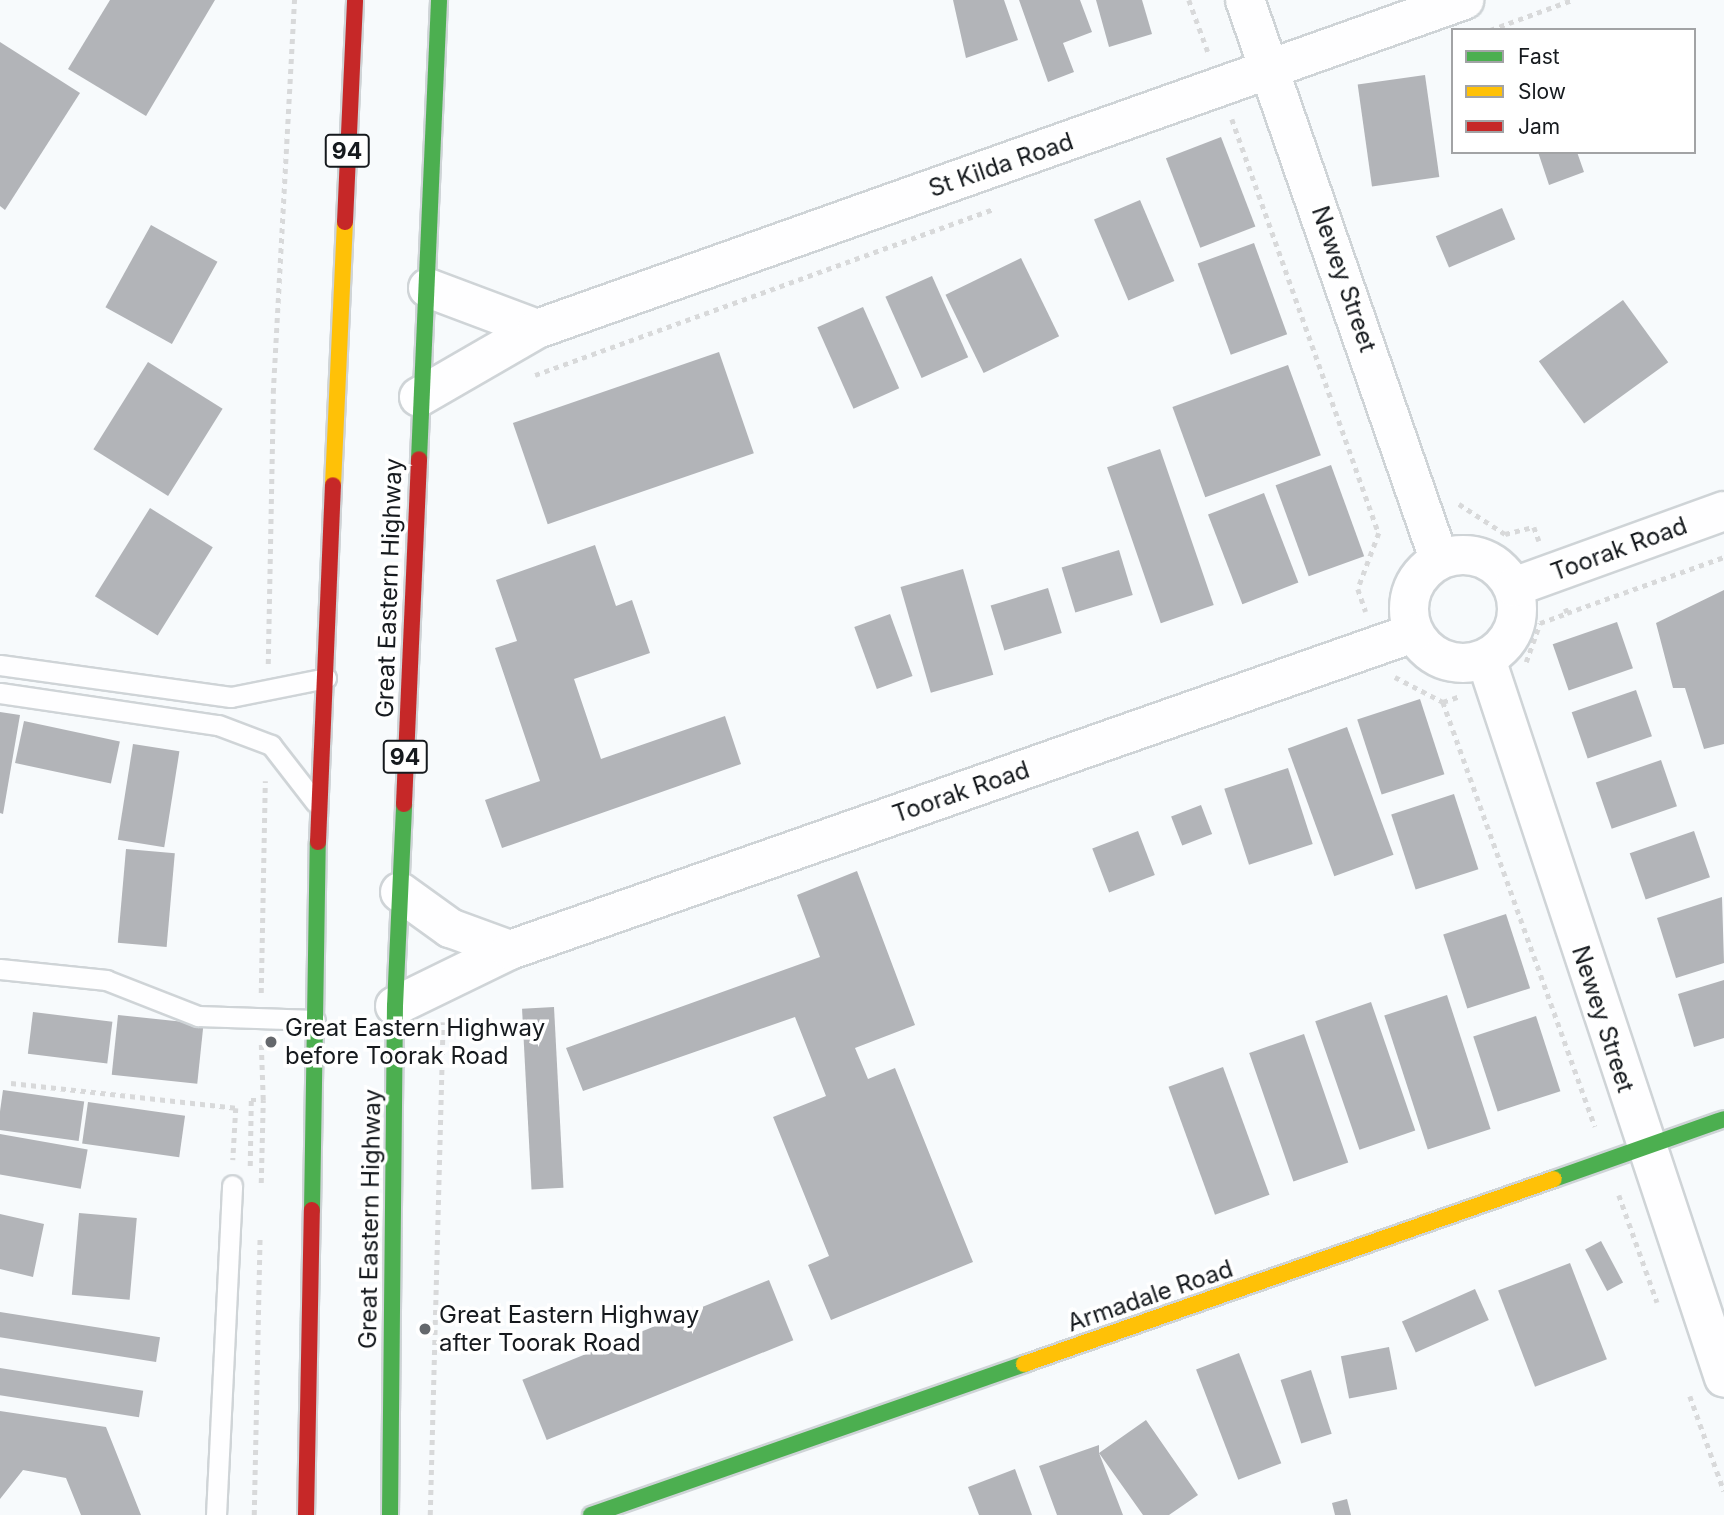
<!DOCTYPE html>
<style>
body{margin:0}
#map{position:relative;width:1724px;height:1515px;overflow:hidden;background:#f7fafc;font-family:Inter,sans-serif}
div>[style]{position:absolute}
.building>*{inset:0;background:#b2b4b8;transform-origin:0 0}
.path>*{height:4.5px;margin-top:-2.25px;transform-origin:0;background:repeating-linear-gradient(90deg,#d8d9da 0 5px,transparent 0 10px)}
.roads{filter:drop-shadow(2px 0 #cfd4d7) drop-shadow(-2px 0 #cfd4d7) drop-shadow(0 2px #cfd4d7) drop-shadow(0 -2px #cfd4d7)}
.lane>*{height:19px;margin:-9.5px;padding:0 9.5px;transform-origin:9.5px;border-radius:9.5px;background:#fefeff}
.street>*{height:38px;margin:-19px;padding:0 19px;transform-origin:19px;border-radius:19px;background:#fefeff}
.street>.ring{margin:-19px;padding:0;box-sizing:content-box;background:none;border:38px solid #fefeff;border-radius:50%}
.fast>*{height:16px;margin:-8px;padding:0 8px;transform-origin:8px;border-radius:8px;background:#4caf50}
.slow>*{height:16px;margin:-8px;padding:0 8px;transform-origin:8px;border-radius:8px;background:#ffc107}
.jam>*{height:16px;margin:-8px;padding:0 8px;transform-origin:8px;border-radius:8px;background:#c62828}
.dots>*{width:19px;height:19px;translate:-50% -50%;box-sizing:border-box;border:4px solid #fff;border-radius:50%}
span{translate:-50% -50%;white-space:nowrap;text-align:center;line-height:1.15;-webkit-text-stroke:7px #fff;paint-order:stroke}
.shield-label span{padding:2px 5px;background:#fff;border:2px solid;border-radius:5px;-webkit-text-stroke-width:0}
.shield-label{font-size:23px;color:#161a1e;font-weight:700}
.street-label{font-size:24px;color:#161a1e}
.poi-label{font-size:24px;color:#161a1e}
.left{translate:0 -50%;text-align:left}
.legend{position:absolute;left:1451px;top:28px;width:245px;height:126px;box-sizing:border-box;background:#fff;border:2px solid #a2a3a5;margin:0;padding:9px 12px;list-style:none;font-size:21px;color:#161a1e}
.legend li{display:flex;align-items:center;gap:14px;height:35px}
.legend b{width:35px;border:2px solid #a2a3a5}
</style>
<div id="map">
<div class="building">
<i style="clip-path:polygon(110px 0,215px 0,146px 116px,68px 69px)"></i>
<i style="clip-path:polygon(953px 0,1004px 0,1018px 40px,966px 58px)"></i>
<i style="clip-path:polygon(1019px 0,1080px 0,1092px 32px,1063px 43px,1074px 72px,1048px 82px)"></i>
<i style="clip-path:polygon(1096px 0,1142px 0,1152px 34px,1109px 47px)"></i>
<i style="clip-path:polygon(0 42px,80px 93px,5px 210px,0 206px)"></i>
<i style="left:1425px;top:75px;width:103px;height:68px;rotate:82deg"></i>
<i style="left:1221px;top:137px;width:96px;height:59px;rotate:69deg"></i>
<i style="clip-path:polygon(1538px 152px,1577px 152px,1584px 172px,1549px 185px)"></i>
<i style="left:1140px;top:200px;width:88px;height:50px;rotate:67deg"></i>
<i style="left:1502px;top:208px;width:34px;height:72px;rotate:67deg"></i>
<i style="left:151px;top:225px;width:76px;height:94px;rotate:29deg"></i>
<i style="left:1254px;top:243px;width:97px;height:60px;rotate:70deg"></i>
<i style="left:1021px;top:258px;width:87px;height:84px;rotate:64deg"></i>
<i style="left:932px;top:276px;width:89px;height:51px;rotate:66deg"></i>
<i style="left:1623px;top:300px;width:77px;height:104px;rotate:54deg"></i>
<i style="left:863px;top:307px;width:89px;height:50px;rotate:66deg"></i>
<i style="left:719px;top:352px;width:107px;height:218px;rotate:71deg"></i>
<i style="left:148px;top:362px;width:88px;height:103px;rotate:32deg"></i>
<i style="left:1288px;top:365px;width:96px;height:123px;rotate:70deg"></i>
<i style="left:1160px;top:449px;width:165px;height:56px;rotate:71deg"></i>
<i style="left:1331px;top:465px;width:97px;height:59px;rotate:70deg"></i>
<i style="left:1264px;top:493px;width:96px;height:60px;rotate:69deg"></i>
<i style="left:150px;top:508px;width:74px;height:104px;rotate:32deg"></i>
<i style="clip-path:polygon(595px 545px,616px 606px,632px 600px,650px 653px,574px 679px,601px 759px,725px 716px,741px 764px,502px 848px,485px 800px,540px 781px,495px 648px,517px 641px,496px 580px)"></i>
<i style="left:1119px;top:550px;width:47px;height:60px;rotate:73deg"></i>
<i style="left:963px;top:569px;width:110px;height:65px;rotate:74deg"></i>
<i style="left:1048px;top:588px;width:47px;height:60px;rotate:73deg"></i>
<i style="clip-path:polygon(1724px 590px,1724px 744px,1704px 749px,1685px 688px,1673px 688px,1656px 623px)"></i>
<i style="left:890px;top:614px;width:66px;height:38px;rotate:70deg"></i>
<i style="left:1617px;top:622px;width:49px;height:68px;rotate:71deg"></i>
<i style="left:1636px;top:690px;width:49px;height:68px;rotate:71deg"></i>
<i style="left:1420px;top:699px;width:79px;height:66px;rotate:72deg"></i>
<i style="clip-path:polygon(0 712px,20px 715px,3px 814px,0 813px)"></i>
<i style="left:24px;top:721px;width:98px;height:43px;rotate:12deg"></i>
<i style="left:1347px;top:727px;width:136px;height:63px;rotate:70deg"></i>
<i style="left:133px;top:744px;width:47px;height:97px;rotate:9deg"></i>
<i style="left:1661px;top:760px;width:49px;height:69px;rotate:71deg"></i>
<i style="left:1288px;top:768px;width:80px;height:67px;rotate:72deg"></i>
<i style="left:1454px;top:794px;width:79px;height:66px;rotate:72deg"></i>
<i style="left:1201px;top:805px;width:31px;height:32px;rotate:69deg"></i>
<i style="left:1138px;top:831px;width:47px;height:49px;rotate:69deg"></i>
<i style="left:1694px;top:831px;width:49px;height:68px;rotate:71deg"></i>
<i style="left:126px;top:849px;width:49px;height:94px;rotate:5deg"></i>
<i style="clip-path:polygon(857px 871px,915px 1025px,855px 1048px,868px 1079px,895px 1068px,973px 1262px,831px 1320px,808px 1265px,829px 1256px,773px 1117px,826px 1096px,795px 1017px,583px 1091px,566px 1048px,820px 957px,797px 895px)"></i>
<i style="clip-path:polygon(1722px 897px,1724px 963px,1676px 978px,1657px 918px)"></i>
<i style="left:1506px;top:914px;width:78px;height:66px;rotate:72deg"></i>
<i style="clip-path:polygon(1724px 980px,1724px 1038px,1694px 1047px,1678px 994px)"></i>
<i style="left:1447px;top:995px;width:141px;height:66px;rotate:72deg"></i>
<i style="left:1371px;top:1002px;width:136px;height:59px;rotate:71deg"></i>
<i style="left:554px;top:1007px;width:181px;height:32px;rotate:87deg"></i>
<i style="left:33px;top:1012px;width:80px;height:42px;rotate:7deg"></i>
<i style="left:118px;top:1015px;width:86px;height:60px;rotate:6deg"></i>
<i style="left:1536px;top:1016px;width:79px;height:66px;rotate:72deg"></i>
<i style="left:1304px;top:1034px;width:136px;height:58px;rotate:71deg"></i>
<i style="left:1223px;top:1067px;width:136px;height:58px;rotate:70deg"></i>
<i style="left:3px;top:1090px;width:82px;height:40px;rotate:8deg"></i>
<i style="left:88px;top:1102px;width:98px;height:42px;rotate:8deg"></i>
<i style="left:0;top:1134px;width:89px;height:40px;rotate:10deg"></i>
<i style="left:79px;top:1213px;width:58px;height:82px;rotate:5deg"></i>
<i style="clip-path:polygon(0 1214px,44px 1224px,33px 1277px,0 1269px)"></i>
<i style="left:1601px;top:1241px;width:47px;height:18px;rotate:62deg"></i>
<i style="left:1570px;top:1263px;width:103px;height:77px;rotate:69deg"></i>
<i style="left:769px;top:1280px;width:65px;height:266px;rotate:68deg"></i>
<i style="left:1475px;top:1289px;width:34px;height:80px;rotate:66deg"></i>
<i style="left:0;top:1312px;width:162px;height:25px;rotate:9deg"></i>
<i style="left:1389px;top:1347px;width:43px;height:49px;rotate:79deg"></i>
<i style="left:1239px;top:1353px;width:118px;height:46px;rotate:69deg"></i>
<i style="left:0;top:1368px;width:145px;height:27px;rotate:9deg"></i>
<i style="left:1311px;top:1370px;width:67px;height:32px;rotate:72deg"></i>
<i style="clip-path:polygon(0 1411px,106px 1427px,141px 1515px,81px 1515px,66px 1478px,23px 1470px,0 1499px)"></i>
<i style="clip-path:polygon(1146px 1420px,1198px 1495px,1169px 1515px,1143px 1515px,1099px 1453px,1123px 1515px,1057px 1515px,1039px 1466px,1099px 1445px,1099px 1453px)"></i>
<i style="clip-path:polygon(1015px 1469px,1032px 1515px,979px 1515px,968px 1487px)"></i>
<i style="clip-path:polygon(1347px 1499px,1351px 1515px,1335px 1515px,1332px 1503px)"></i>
</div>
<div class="path">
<i style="left:1189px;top:0;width:55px;rotate:69.9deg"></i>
<i style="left:1490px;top:30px;width:87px;rotate:-20.1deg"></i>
<i style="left:1232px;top:119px;width:439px;rotate:70.5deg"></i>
<i style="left:1379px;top:533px;width:60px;rotate:110.6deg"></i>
<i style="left:1358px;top:589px;width:24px;rotate:71deg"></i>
<i style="left:535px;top:375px;width:488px;rotate:-19.9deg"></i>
<i style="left:1459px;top:504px;width:55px;rotate:33.1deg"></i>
<i style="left:1505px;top:534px;width:30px;rotate:-14deg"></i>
<i style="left:1534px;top:527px;width:15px;rotate:70deg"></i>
<i style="left:1567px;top:613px;width:167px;rotate:-19.6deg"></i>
<i style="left:1526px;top:662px;width:41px;rotate:-70.3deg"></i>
<i style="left:1540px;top:623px;width:29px;rotate:-20deg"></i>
<i style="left:1567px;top:613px;width:5px;rotate:-112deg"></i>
<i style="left:268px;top:664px;width:271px;rotate:-88.9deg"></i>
<i style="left:273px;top:393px;width:394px;rotate:-86.9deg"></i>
<i style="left:1395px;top:677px;width:54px;rotate:27.5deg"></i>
<i style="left:1443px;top:702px;width:451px;rotate:70.3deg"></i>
<i style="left:1443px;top:702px;width:18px;rotate:-19deg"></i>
<i style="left:261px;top:993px;width:212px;rotate:-88.9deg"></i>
<i style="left:11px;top:1083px;width:226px;rotate:6.3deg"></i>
<i style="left:236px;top:1108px;width:52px;rotate:93.3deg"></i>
<i style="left:250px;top:1166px;width:66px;rotate:-89.1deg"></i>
<i style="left:251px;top:1100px;width:12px"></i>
<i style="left:263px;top:1100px;width:56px;rotate:-92deg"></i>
<i style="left:261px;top:1183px;width:83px;rotate:-88.6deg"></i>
<i style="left:1619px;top:1195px;width:114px;rotate:70.4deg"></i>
<i style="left:1690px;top:1396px;width:101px;rotate:70.3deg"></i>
<i style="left:254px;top:1515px;width:277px;rotate:-88.8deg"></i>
<i style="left:430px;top:1515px;width:493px;rotate:-88.5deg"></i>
</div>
<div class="roads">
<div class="lane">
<i style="left:0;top:665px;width:233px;rotate:7.9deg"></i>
<i style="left:231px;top:697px;width:97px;rotate:-11.3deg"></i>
<i style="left:0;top:693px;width:220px;rotate:8.4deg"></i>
<i style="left:218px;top:725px;width:57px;rotate:20.7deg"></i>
<i style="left:271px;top:745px;width:73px;rotate:52.2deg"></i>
<i style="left:0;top:969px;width:107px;rotate:5.9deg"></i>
<i style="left:106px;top:980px;width:99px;rotate:21.4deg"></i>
<i style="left:198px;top:1016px;width:117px;rotate:2deg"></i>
<i style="left:216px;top:1515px;width:330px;rotate:-87.2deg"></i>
</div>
<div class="street">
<i style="left:1245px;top:0;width:592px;rotate:70.86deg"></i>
<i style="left:428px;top:288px;width:116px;rotate:20.6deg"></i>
<i style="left:419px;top:397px;width:136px;rotate:-30deg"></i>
<i style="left:537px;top:329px;width:984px;rotate:-19.54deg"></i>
<i class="ring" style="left:1409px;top:555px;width:70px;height:70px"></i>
<i style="left:1514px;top:587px;width:223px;rotate:-19.9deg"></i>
<i style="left:1486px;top:659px;width:757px;rotate:71.68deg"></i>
<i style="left:400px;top:892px;width:62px;rotate:35.8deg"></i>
<i style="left:450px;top:928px;width:64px;rotate:20.1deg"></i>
<i style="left:395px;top:1006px;width:128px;rotate:-26deg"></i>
<i style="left:510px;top:950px;width:957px;rotate:-19.34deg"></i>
</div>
<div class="fast">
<i style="left:419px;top:459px;width:459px;rotate:-87.5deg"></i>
<i style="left:1554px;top:1179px;width:180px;rotate:-19.4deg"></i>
<i style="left:312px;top:1210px;width:368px;rotate:-89.1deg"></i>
<i style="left:390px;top:1515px;width:509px;rotate:-89.44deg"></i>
<i style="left:395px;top:1006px;width:202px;rotate:-87.4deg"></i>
<i style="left:591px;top:1515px;width:459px;rotate:-19.2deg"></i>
</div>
<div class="slow">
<i style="left:333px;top:485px;width:263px;rotate:-87.4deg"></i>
<i style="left:1024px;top:1364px;width:561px;rotate:-19.24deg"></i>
</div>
<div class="jam">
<i style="left:345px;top:222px;width:222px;rotate:-87.4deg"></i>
<i style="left:404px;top:804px;width:345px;rotate:-87.5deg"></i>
<i style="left:318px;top:842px;width:357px;rotate:-87.6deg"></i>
<i style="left:306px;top:1515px;width:305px;rotate:-88.9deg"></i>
</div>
</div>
<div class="dots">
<i style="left:271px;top:1042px;background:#65686c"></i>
<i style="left:425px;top:1329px;background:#65686c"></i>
</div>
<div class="shield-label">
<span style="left:347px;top:151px">94</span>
<span style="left:405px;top:757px">94</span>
</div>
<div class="street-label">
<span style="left:1001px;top:165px;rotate:-19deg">St Kilda Road</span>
<span style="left:1344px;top:279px;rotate:71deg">Newey Street</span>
<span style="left:1619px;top:549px;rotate:-20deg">Toorak Road</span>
<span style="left:389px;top:588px;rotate:-88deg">Great Eastern Highway</span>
<span style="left:961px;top:792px;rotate:-19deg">Toorak Road</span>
<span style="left:1603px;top:1019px;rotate:72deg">Newey Street</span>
<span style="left:370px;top:1219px;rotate:-89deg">Great Eastern Highway</span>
<span style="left:1150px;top:1296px;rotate:-19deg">Armadale Road</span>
</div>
<div class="poi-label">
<span class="left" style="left:285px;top:1042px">Great Eastern Highway<br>before Toorak Road</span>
<span class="left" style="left:439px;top:1329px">Great Eastern Highway<br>after Toorak Road</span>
</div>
<ul class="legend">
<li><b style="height:9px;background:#4caf50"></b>Fast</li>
<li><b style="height:9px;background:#ffc107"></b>Slow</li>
<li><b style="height:9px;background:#c62828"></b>Jam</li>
</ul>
</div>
